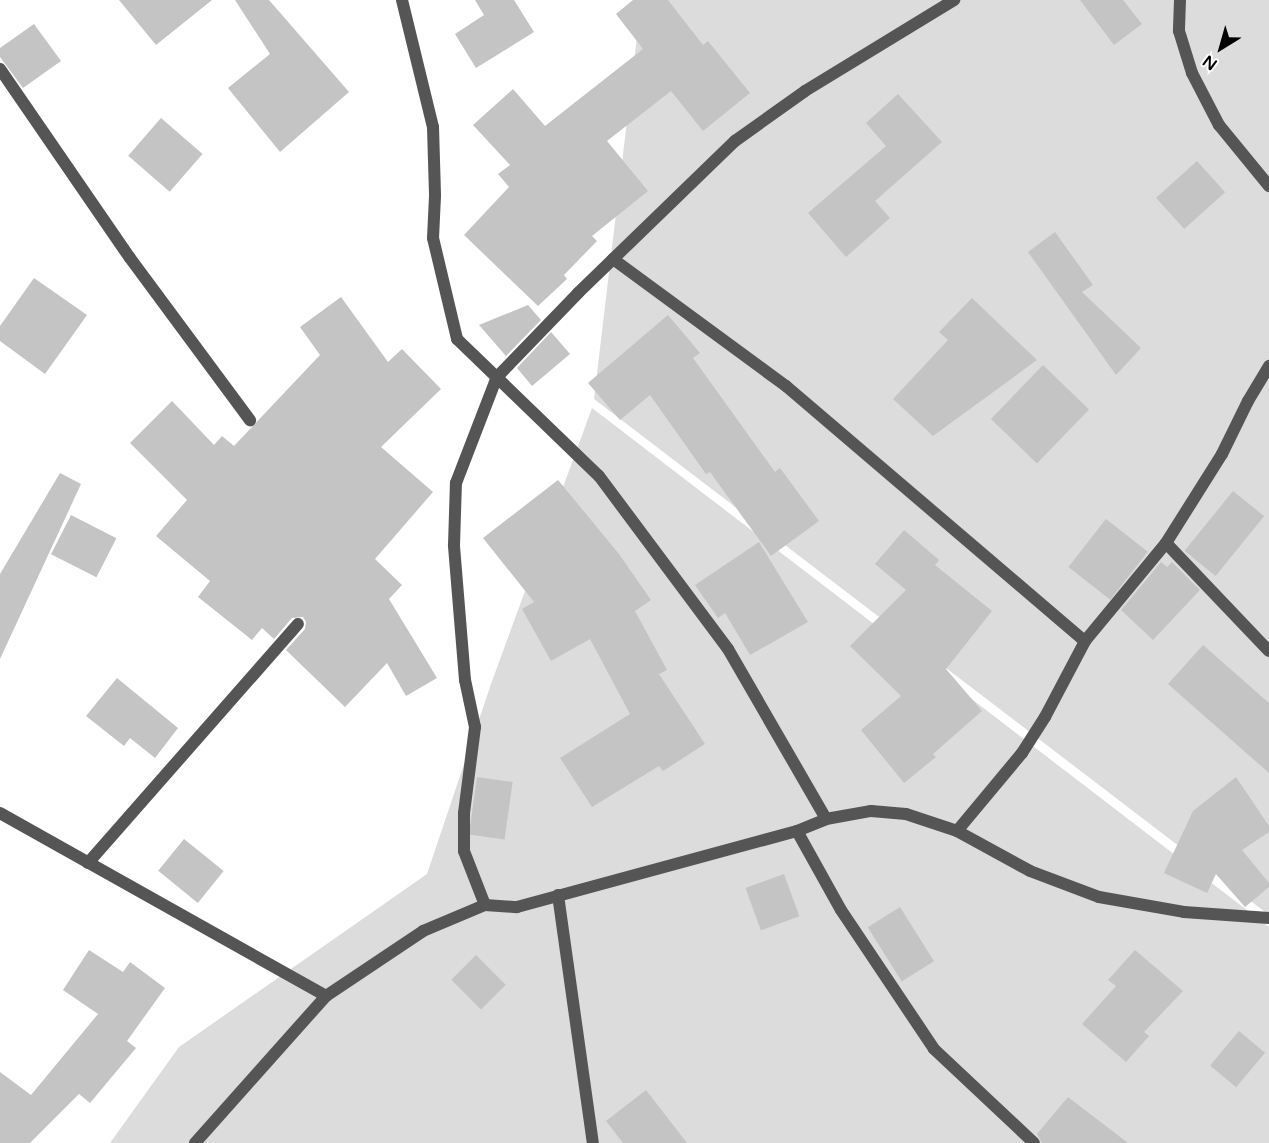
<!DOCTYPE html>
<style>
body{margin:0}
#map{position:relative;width:1269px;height:1143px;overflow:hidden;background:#fff;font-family:"Varela Round",sans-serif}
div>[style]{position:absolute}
.green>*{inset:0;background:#dcdcdc}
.building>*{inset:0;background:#c4c4c4;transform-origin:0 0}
.street>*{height:12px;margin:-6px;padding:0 6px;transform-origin:6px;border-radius:6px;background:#555}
span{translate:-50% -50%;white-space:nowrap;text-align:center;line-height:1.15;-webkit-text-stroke:5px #fff;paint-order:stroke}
.north{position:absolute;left:1191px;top:18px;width:60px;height:60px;-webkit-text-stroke:4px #fff;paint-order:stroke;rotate:217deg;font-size:16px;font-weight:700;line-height:24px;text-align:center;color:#000}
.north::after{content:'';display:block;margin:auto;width:21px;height:27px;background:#000;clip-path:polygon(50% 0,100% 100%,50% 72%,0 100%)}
</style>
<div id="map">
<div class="green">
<i style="clip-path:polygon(664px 0,1269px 0,1269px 915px,594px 399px,640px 11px)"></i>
<i style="clip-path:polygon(592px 408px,1269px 927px,1269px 1143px,110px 1143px,179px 1047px,427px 874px,491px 684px)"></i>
</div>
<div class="building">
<i style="clip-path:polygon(119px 0,212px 0,156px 45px)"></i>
<i style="clip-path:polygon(235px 0,269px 0,349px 92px,280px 152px,228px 88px,270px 54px)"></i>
<i style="clip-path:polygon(475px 0,514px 0,534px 32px,476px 68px,455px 34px,484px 15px)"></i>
<i style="clip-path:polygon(633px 0,668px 0,703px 45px,708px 41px,750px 93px,703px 131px,671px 91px,607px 141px,648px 191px,592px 236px,597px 241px,564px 275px,567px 279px,538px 306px,464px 235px,509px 187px,498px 174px,510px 165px,473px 125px,513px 89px,545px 126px,643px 49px,616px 14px)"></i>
<i style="clip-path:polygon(1080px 0,1123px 0,1142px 24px,1114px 45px)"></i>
<i style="clip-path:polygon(34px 24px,61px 61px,23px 88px,0 57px,0 48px)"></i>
<i style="clip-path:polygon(898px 94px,942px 142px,875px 201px,890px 218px,846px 257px,808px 213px,886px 146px,866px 123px)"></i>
<i style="left:161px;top:118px;width:55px;height:50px;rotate:41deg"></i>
<i style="left:1197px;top:161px;width:42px;height:55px;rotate:48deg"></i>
<i style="clip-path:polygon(1055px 232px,1093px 285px,1082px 292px,1141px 348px,1116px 375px,1028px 252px)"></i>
<i style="clip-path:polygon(34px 278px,87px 315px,45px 374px,0 341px,0 326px)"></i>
<i style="clip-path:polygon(341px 297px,388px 362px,402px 349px,441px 389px,381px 447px,433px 492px,375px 559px,402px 585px,389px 599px,437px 678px,406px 696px,387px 663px,345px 707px,286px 650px,305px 629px,306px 622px,303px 617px,292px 618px,274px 639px,262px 628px,252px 640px,198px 597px,210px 581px,156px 536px,187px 500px,130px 443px,172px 401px,214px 445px,222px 436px,234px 446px,320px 355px,300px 327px)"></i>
<i style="clip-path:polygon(972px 298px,1037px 360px,933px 436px,893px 399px,948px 340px,939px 332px)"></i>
<i style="clip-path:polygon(528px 305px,541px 320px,506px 356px,479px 325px)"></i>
<i style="clip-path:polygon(668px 315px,700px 353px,693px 358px,775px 472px,780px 468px,819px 521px,771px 556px,710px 472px,706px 474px,650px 395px,620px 420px,588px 383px)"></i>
<i style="clip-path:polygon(551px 332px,570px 354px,532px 386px,517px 368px)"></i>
<i style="left:1043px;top:365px;width:64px;height:75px;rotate:44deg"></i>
<i style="clip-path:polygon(60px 473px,81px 484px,0 659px,0 574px)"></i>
<i style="clip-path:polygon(558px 480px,619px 554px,651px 600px,635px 611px,667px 670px,659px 674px,705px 744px,663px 771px,659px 766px,592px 807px,560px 758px,630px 714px,590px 639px,551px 661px,522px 609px,534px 602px,483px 538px)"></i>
<i style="left:1233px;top:491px;width:40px;height:77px;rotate:39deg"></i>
<i style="left:71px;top:515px;width:51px;height:44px;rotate:27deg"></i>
<i style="left:1106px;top:519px;width:53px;height:61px;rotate:38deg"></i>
<i style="clip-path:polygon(904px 530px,939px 560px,935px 565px,992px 611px,946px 669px,982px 711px,933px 754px,936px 757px,904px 783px,861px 730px,901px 696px,850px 646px,906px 590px,875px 564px)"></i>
<i style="clip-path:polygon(759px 542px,808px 622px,750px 655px,725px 613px,718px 618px,695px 585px)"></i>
<i style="clip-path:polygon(1161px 562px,1167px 567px,1172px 562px,1200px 590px,1153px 640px,1121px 610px)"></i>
<i style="clip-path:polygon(1203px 645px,1269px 703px,1269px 773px,1168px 684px)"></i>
<i style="clip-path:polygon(117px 678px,178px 728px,155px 758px,130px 738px,124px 746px,86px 716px)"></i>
<i style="left:477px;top:777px;width:36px;height:58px;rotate:8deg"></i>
<i style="clip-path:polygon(1236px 777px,1269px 826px,1269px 832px,1242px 850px,1269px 883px,1269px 887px,1245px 907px,1216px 874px,1207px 893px,1164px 873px,1193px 811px)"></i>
<i style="left:184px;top:839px;width:51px;height:41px;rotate:39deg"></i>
<i style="left:784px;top:874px;width:45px;height:41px;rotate:70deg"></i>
<i style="left:900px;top:907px;width:64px;height:38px;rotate:58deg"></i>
<i style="clip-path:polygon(89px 950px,123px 972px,130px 962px,165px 988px,127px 1041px,136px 1048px,90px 1103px,79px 1094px,30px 1143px,0 1143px,0 1072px,31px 1095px,98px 1014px,63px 990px)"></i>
<i style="clip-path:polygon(1135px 950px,1183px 991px,1144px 1032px,1149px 1036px,1126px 1062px,1082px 1024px,1116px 986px,1108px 980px)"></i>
<i style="left:476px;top:955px;width:42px;height:35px;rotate:45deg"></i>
<i style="left:1239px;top:1031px;width:34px;height:45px;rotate:40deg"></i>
<i style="clip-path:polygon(646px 1090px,687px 1143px,623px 1143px,606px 1121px)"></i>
<i style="clip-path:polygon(1068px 1097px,1128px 1143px,1042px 1143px,1037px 1134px)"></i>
</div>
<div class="street">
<i style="left:402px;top:0;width:131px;rotate:76.3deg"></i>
<i style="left:433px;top:127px;width:69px;rotate:88.3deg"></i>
<i style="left:435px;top:196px;width:42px;rotate:92.7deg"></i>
<i style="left:433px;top:238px;width:104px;rotate:76.6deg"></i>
<i style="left:457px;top:339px;width:197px;rotate:44deg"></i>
<i style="left:599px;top:476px;width:216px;rotate:53.3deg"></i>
<i style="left:728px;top:649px;width:196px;rotate:60deg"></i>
<i style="left:1180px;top:0;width:31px;rotate:92deg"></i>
<i style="left:1179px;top:31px;width:44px;rotate:72.8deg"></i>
<i style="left:1192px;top:73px;width:59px;rotate:62.6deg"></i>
<i style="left:1219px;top:125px;width:79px;rotate:50.7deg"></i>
<i style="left:0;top:69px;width:229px;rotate:55.5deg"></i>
<i style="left:130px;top:258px;width:202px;rotate:53.5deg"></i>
<i style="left:613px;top:259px;width:215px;rotate:36.3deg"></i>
<i style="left:786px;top:386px;width:393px;rotate:40.5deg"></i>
<i style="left:1166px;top:543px;width:149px;rotate:46.4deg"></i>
<i style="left:0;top:813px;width:374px;rotate:29.3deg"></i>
<i style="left:797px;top:831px;width:90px;rotate:60.9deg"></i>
<i style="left:841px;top:910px;width:167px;rotate:56.2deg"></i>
<i style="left:934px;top:1049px;width:137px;rotate:43.2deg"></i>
<i style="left:957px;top:831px;width:102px;rotate:-50.2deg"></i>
<i style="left:1022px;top:753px;width:43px;rotate:-57.4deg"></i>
<i style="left:1045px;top:717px;width:86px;rotate:-62.2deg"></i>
<i style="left:1085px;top:641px;width:127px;rotate:-50.4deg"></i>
<i style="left:1166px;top:543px;width:105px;rotate:-57.8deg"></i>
<i style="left:1222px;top:454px;width:59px;rotate:-63.9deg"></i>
<i style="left:1248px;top:401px;width:41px;rotate:-59deg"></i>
<i style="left:88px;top:863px;width:318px;rotate:-48.7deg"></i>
<i style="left:558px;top:895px;width:250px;rotate:82deg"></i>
<i style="left:485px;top:905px;width:58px;rotate:-111.3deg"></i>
<i style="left:464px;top:851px;width:38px;rotate:-90deg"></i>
<i style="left:464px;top:813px;width:87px;rotate:-82.7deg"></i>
<i style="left:475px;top:727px;width:48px;rotate:-102deg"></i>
<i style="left:465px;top:680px;width:135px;rotate:-94.7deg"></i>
<i style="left:454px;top:545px;width:62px;rotate:-88.2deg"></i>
<i style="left:456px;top:483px;width:114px;rotate:-68.9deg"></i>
<i style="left:497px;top:377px;width:117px;rotate:-46deg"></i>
<i style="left:578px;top:293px;width:219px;rotate:-44.1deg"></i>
<i style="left:735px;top:141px;width:86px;rotate:-35.5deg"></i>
<i style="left:805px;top:91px;width:175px;rotate:-31.4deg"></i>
<i style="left:195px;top:1143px;width:197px;rotate:-48.3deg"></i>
<i style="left:326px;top:996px;width:117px;rotate:-33.8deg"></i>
<i style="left:423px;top:931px;width:67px;rotate:-22.8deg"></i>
<i style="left:485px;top:905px;width:32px;rotate:4deg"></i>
<i style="left:517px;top:907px;width:290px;rotate:-15.2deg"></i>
<i style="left:797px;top:831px;width:31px;rotate:-22deg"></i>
<i style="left:826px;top:819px;width:46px;rotate:-10.1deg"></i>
<i style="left:871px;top:811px;width:35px;rotate:5deg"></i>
<i style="left:906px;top:814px;width:54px;rotate:18.4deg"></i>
<i style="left:957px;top:831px;width:83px;rotate:28.7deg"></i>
<i style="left:1030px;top:871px;width:74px;rotate:20.6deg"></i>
<i style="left:1099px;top:897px;width:86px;rotate:10deg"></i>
<i style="left:1184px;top:912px;width:85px;rotate:4deg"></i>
</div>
<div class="north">N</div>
</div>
